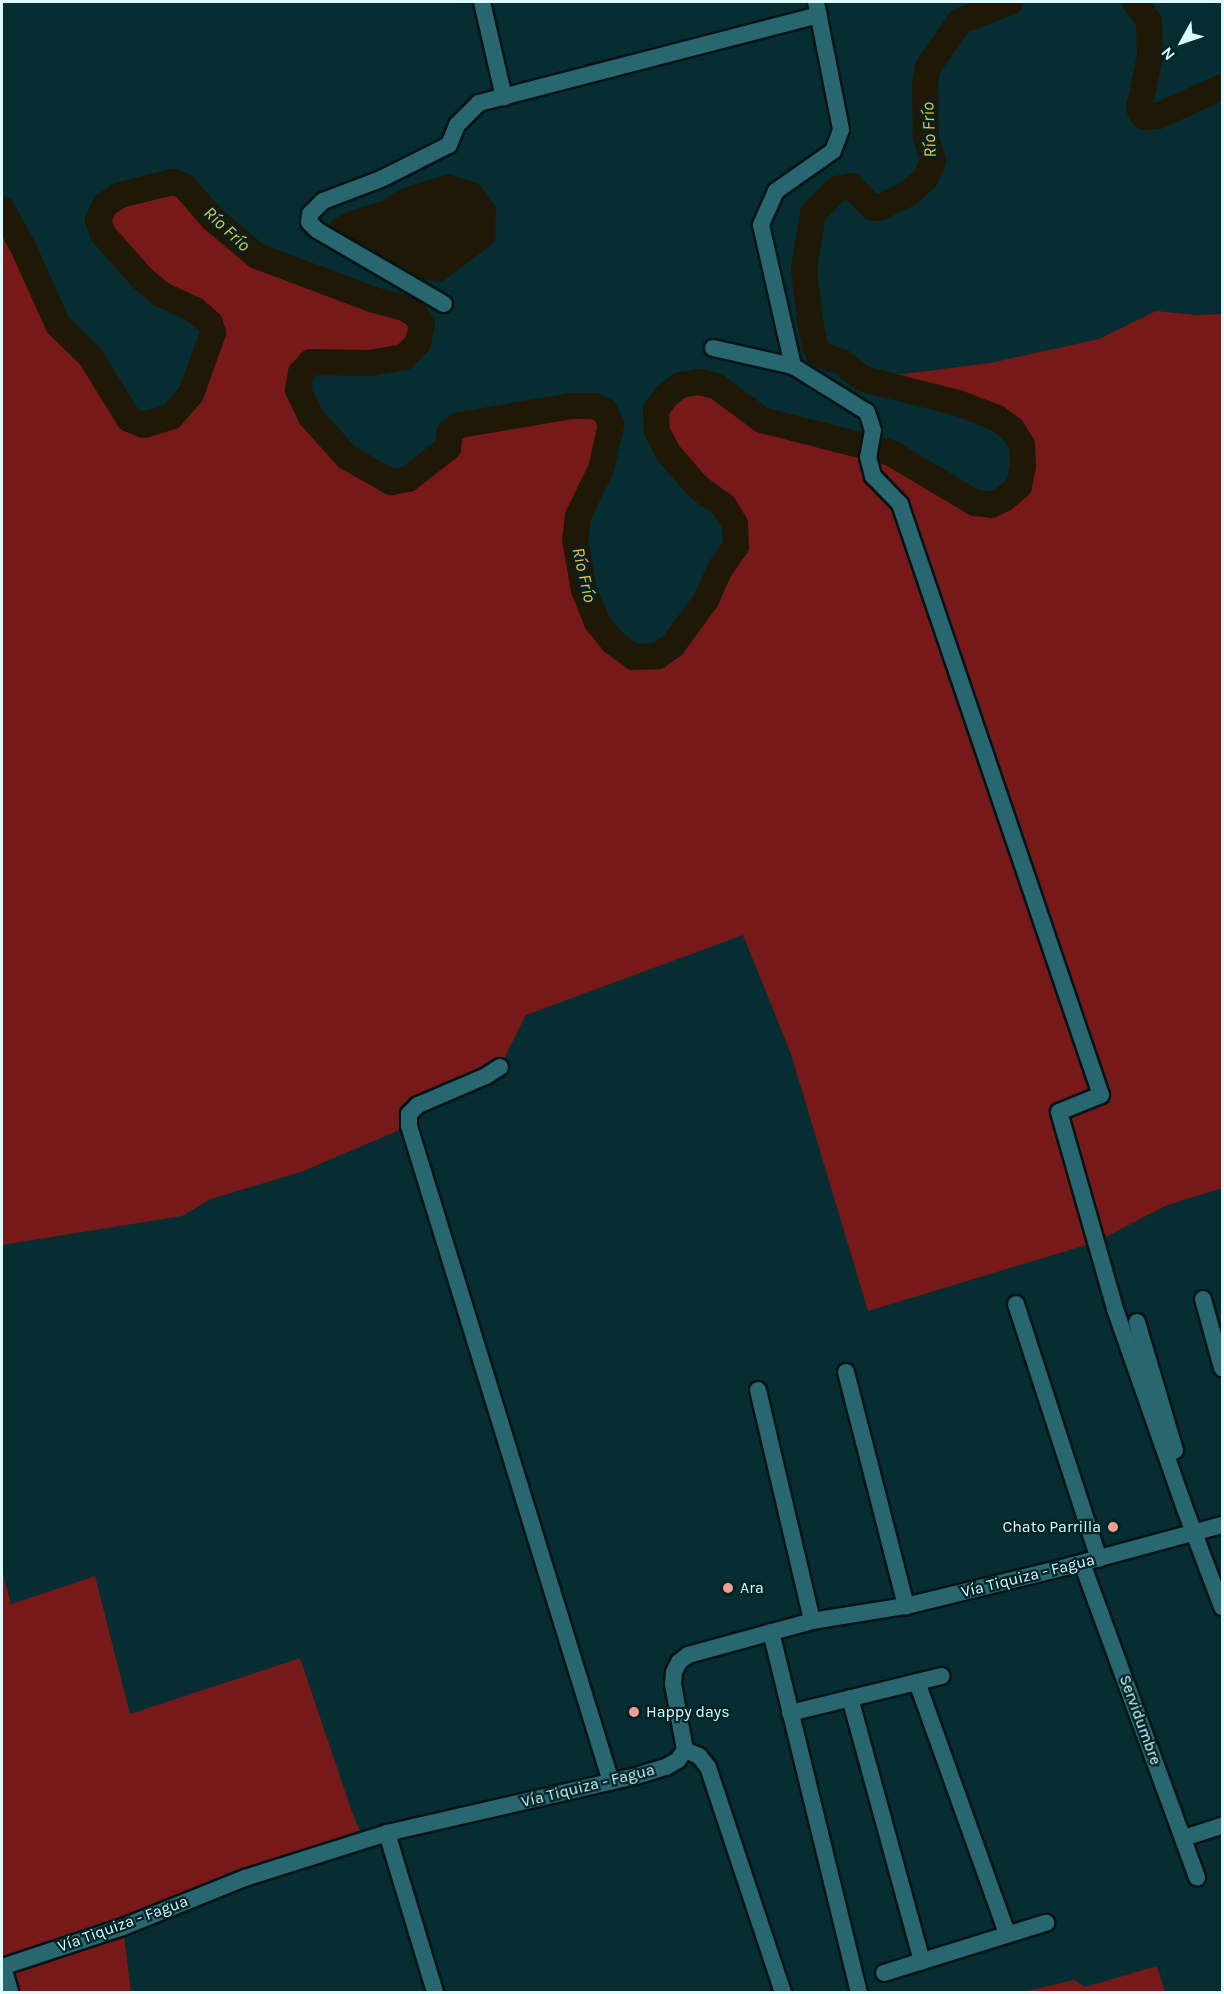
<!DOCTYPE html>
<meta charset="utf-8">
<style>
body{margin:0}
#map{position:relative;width:1224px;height:1994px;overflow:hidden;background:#052d32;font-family:Karla,sans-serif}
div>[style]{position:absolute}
.green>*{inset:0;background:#761918}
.water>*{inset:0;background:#1f1806}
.river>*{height:26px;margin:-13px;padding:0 13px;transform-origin:13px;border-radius:13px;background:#1f1806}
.roads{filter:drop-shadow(2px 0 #041315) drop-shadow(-2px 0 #041315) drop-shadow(0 2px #041315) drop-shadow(0 -2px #041315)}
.minor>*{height:16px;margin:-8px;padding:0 8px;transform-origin:8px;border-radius:8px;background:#28676f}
.tertiary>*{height:16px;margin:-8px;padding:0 8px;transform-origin:8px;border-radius:8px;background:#28676f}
.dots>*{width:16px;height:16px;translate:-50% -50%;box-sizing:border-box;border:3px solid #002328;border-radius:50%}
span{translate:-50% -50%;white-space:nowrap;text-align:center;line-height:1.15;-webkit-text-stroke:4.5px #002328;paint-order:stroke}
.poi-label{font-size:16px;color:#dcfbff}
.right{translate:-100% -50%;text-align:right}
.left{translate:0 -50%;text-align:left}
.street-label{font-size:16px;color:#dcfbff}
.water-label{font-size:18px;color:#f3bf39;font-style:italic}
.frame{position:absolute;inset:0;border:3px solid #dcfbff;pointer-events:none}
.north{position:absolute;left:1152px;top:12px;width:60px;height:60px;-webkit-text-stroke:4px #002328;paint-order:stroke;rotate:230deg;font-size:16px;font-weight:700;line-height:24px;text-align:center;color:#dcfbff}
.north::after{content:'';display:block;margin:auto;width:21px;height:27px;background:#dcfbff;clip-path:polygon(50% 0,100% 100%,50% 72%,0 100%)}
</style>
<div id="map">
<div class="green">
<i style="clip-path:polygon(173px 182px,184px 186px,213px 219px,257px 256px,374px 300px,404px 308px,415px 314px,422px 324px,418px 343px,404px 357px,371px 363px,311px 362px,301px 373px,299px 390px,311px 417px,347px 457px,391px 481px,408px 479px,448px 448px,450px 432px,460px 425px,571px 406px,594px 406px,605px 411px,611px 425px,601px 469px,578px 516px,575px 539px,584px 590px,597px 622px,613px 642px,634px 657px,658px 656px,673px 645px,706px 600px,720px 569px,736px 546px,734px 524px,724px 506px,698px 487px,669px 454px,657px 431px,656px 410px,666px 396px,680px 385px,699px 382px,716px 386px,762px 420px,891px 453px,975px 503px,991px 505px,1004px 499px,1019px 486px,1023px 465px,1022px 445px,1012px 429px,997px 418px,958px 403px,863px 379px,990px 363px,1099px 339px,1156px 311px,1197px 315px,1222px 314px,1222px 1188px,1165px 1206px,1096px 1242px,868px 1311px,791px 1054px,743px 935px,526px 1015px,500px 1067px,418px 1105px,409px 1126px,301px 1172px,211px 1199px,182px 1216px,2px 1245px,2px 209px,23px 247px,58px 325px,90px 356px,129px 419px,144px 425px,171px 417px,191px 394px,213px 333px,210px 323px,195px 310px,161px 294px,142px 278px,103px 234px,98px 220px,105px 205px,120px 195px)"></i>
<i style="clip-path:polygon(2px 1570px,11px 1604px,95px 1576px,130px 1714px,300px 1658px,352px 1812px,364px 1840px,123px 1927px,131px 1992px,10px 1992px,2px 1967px)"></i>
<i style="clip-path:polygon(1157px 1966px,1165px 1992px,1023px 1992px,1074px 1980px,1085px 1987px)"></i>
</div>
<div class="water">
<i style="clip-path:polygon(449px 174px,479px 184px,496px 207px,495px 242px,442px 282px,422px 279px,330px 230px,331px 221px,347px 212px,382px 201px,400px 189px)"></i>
</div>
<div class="river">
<i style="left:1135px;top:2px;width:24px;rotate:54deg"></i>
<i style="left:1149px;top:21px;width:35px;rotate:88deg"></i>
<i style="left:1150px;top:56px;width:53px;rotate:101.9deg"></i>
<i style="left:1139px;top:108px;width:10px;rotate:61deg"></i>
<i style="left:1144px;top:117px;width:14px;rotate:-4deg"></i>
<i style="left:1158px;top:116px;width:70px;rotate:-24.4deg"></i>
<i style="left:2px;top:209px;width:43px;rotate:61.1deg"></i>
<i style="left:23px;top:247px;width:85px;rotate:65.8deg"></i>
<i style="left:58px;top:325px;width:45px;rotate:44.1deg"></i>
<i style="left:90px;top:356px;width:74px;rotate:58.2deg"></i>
<i style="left:129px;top:419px;width:16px;rotate:22deg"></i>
<i style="left:144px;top:425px;width:28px;rotate:-17deg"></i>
<i style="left:171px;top:417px;width:30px;rotate:-49deg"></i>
<i style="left:191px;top:394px;width:65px;rotate:-70.2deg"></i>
<i style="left:213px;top:333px;width:10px;rotate:-107deg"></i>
<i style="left:210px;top:323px;width:20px;rotate:-139deg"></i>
<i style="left:195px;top:310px;width:38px;rotate:-155deg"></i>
<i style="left:161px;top:294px;width:25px;rotate:-140deg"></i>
<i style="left:142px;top:278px;width:59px;rotate:-131.6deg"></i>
<i style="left:103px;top:234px;width:15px;rotate:-110deg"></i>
<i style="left:98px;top:220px;width:17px;rotate:-65deg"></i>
<i style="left:105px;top:205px;width:18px;rotate:-34deg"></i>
<i style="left:120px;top:195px;width:55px;rotate:-13.8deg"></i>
<i style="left:173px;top:182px;width:12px;rotate:20deg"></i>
<i style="left:184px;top:186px;width:44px;rotate:48.7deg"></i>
<i style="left:213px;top:219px;width:57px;rotate:40.1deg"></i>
<i style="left:257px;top:256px;width:125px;rotate:20.6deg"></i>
<i style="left:374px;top:300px;width:31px;rotate:15deg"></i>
<i style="left:404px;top:308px;width:13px;rotate:29deg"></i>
<i style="left:415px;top:314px;width:12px;rotate:55deg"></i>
<i style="left:422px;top:324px;width:19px;rotate:102deg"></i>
<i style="left:418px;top:343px;width:20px;rotate:135deg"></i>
<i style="left:404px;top:357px;width:34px;rotate:170deg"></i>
<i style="left:371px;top:363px;width:60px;rotate:-179deg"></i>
<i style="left:311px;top:362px;width:15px;rotate:132deg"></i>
<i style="left:301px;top:373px;width:17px;rotate:100deg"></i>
<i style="left:298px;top:390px;width:30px;rotate:64deg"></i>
<i style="left:311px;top:417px;width:54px;rotate:48deg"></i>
<i style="left:347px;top:457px;width:51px;rotate:29.6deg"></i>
<i style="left:391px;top:482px;width:17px;rotate:-10deg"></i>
<i style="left:408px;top:479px;width:51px;rotate:-37.8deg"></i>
<i style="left:448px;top:448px;width:16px;rotate:-83deg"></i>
<i style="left:450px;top:432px;width:12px;rotate:-35deg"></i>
<i style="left:460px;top:425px;width:113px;rotate:-9.7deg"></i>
<i style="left:571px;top:406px;width:23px"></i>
<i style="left:594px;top:406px;width:12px;rotate:24deg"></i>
<i style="left:605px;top:411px;width:15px;rotate:67deg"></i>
<i style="left:611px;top:425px;width:45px;rotate:102.8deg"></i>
<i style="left:601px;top:469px;width:52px;rotate:116.1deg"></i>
<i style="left:578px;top:516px;width:23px;rotate:97deg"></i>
<i style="left:575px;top:539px;width:52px;rotate:80deg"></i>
<i style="left:584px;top:590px;width:35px;rotate:68deg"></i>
<i style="left:597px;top:622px;width:26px;rotate:51deg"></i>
<i style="left:613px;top:642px;width:26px;rotate:36deg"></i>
<i style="left:634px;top:657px;width:24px;rotate:-2deg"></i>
<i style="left:658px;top:656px;width:19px;rotate:-36deg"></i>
<i style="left:673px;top:645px;width:56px;rotate:-53.7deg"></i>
<i style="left:706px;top:600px;width:34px;rotate:-66deg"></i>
<i style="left:720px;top:569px;width:28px;rotate:-55deg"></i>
<i style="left:736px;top:546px;width:22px;rotate:-93deg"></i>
<i style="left:735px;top:524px;width:21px;rotate:-121deg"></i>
<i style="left:724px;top:506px;width:32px;rotate:-144deg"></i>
<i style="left:698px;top:487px;width:44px;rotate:-131.3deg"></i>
<i style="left:669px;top:454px;width:26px;rotate:-118deg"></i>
<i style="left:657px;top:431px;width:21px;rotate:-93deg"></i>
<i style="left:656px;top:410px;width:17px;rotate:-54deg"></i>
<i style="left:666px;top:396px;width:18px;rotate:-38deg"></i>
<i style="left:680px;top:385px;width:19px;rotate:-9deg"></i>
<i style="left:699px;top:382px;width:17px;rotate:13deg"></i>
<i style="left:716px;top:386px;width:57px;rotate:36.5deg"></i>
<i style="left:762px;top:420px;width:133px;rotate:14.3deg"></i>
<i style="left:891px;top:453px;width:98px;rotate:30.8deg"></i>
<i style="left:975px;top:503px;width:16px;rotate:7deg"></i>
<i style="left:991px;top:505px;width:14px;rotate:-25deg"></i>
<i style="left:1004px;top:499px;width:20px;rotate:-41deg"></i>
<i style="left:1019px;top:486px;width:21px;rotate:-79deg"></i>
<i style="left:1023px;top:465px;width:20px;rotate:-93deg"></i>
<i style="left:1022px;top:445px;width:19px;rotate:-122deg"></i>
<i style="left:1012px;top:429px;width:19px;rotate:-144deg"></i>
<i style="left:997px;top:418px;width:42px;rotate:-159deg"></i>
<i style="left:958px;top:403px;width:98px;rotate:-165.8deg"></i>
<i style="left:863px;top:379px;width:27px;rotate:-141deg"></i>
<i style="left:842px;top:362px;width:24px;rotate:-161deg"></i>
<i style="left:819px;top:354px;width:9px;rotate:-117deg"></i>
<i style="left:815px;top:346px;width:26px;rotate:-101deg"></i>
<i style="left:810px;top:320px;width:51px;rotate:-96.7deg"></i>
<i style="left:804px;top:269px;width:57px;rotate:-80.9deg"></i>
<i style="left:813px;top:213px;width:34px;rotate:-45deg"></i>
<i style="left:837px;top:189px;width:14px;rotate:-12deg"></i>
<i style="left:851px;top:186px;width:31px;rotate:45deg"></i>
<i style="left:873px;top:208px;width:8px;rotate:-7deg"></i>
<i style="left:881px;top:207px;width:30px;rotate:-26deg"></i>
<i style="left:908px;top:194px;width:24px;rotate:-42deg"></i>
<i style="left:926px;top:178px;width:18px;rotate:-68deg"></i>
<i style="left:933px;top:161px;width:25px;rotate:-106deg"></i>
<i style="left:926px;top:137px;width:53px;rotate:-91.1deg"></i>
<i style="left:925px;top:84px;width:17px;rotate:-80deg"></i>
<i style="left:928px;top:67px;width:56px;rotate:-55.2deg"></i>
<i style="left:960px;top:21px;width:54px;rotate:-20.4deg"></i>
</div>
<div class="roads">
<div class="minor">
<i style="left:482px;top:2px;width:98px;rotate:77deg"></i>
<i style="left:816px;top:2px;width:130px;rotate:78.9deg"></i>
<i style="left:841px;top:130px;width:22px;rotate:111deg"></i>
<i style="left:833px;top:151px;width:70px;rotate:144.9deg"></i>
<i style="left:776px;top:191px;width:37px;rotate:114deg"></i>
<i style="left:761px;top:225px;width:145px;rotate:77.2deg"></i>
<i style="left:793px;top:366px;width:87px;rotate:31.9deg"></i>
<i style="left:867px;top:412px;width:19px;rotate:72deg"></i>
<i style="left:873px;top:430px;width:27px;rotate:100deg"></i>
<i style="left:868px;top:457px;width:20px;rotate:75deg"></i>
<i style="left:873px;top:476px;width:39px;rotate:46deg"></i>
<i style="left:900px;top:504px;width:624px;rotate:71.22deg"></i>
<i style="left:1101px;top:1095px;width:45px;rotate:158deg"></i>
<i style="left:1059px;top:1112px;width:205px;rotate:74.1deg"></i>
<i style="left:1115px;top:1309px;width:212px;rotate:70.7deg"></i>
<i style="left:1185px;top:1509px;width:105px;rotate:69.3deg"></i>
<i style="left:444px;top:304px;width:147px;rotate:-149.8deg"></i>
<i style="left:317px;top:230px;width:11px;rotate:-135deg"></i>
<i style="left:309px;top:222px;width:8px;rotate:-83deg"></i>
<i style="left:310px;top:214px;width:18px;rotate:-45deg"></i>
<i style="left:323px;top:201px;width:62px;rotate:-20.8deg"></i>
<i style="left:381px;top:179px;width:76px;rotate:-26.6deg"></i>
<i style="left:449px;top:145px;width:22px;rotate:-68deg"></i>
<i style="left:457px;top:125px;width:31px;rotate:-45deg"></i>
<i style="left:479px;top:103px;width:351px;rotate:-14.5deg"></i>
<i style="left:713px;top:348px;width:82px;rotate:12.7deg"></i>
<i style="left:500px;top:1067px;width:17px;rotate:147deg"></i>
<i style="left:486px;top:1076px;width:74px;rotate:156.9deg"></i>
<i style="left:418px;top:1105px;width:13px;rotate:135deg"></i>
<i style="left:409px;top:1114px;width:12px;rotate:90deg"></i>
<i style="left:409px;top:1126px;width:686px;rotate:72.88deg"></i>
<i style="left:1203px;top:1299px;width:72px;rotate:74.6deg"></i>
<i style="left:1016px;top:1304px;width:268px;rotate:72deg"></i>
<i style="left:1137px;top:1322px;width:134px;rotate:73.5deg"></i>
<i style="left:846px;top:1372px;width:242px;rotate:75.6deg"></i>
<i style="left:758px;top:1390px;width:237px;rotate:76.8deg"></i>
<i style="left:1082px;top:1563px;width:335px;rotate:69.9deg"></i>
<i style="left:771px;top:1632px;width:371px;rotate:76.3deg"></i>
<i style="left:917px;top:1682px;width:268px;rotate:70.3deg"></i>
<i style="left:850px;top:1698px;width:273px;rotate:74.7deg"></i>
<i style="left:790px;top:1713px;width:156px;rotate:-13.7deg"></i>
<i style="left:685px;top:1750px;width:15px;rotate:23deg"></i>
<i style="left:699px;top:1756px;width:14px;rotate:51deg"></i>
<i style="left:708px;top:1767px;width:237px;rotate:71.6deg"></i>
<i style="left:387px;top:1833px;width:166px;rotate:73.2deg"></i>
<i style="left:1184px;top:1838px;width:40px;rotate:-18deg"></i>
<i style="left:3px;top:1967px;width:26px;rotate:74deg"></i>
<i style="left:884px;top:1973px;width:170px;rotate:-17.2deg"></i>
</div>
<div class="tertiary">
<i style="left:2px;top:1967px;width:127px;rotate:-18.3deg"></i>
<i style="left:123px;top:1927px;width:131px;rotate:-21.9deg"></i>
<i style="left:245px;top:1878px;width:149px;rotate:-17.6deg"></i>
<i style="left:387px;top:1833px;width:255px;rotate:-12.9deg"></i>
<i style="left:636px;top:1776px;width:31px;rotate:-17deg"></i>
<i style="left:666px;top:1767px;width:14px;rotate:-30deg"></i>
<i style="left:678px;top:1760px;width:12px;rotate:-55deg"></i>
<i style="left:685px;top:1750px;width:67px;rotate:-100.3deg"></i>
<i style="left:673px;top:1684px;width:12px;rotate:-85deg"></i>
<i style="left:674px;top:1672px;width:11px;rotate:-63deg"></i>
<i style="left:679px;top:1662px;width:11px;rotate:-38deg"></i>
<i style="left:688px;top:1655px;width:129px;rotate:-15.3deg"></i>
<i style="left:812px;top:1621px;width:95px;rotate:-9.1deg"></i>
<i style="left:906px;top:1606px;width:169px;rotate:-13.7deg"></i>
<i style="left:1070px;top:1566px;width:157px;rotate:-15.1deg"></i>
</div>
</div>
<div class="dots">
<i style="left:1113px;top:1527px;background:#f59c92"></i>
<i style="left:728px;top:1588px;background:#f59c92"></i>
<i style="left:634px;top:1712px;background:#f59c92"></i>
</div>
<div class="poi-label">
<span class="right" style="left:1101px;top:1527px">Chato Parrilla</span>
<span class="left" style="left:740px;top:1588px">Ara</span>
<span class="left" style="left:646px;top:1712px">Happy days</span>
</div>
<div class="street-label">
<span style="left:1028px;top:1576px;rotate:-14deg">Vía Tiquiza - Fagua</span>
<span style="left:1140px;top:1720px;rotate:70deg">Servidumbre</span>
<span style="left:588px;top:1786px;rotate:-14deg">Vía Tiquiza - Fagua</span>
<span style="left:123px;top:1924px;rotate:-20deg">Vía Tiquiza - Fagua</span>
</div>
<div class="water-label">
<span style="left:929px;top:130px;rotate:-93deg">Río Frío</span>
<span style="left:227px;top:229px;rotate:43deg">Río Frío</span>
<span style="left:584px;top:575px;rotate:77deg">Río Frío</span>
</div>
<div class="frame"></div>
<div class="north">N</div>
</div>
